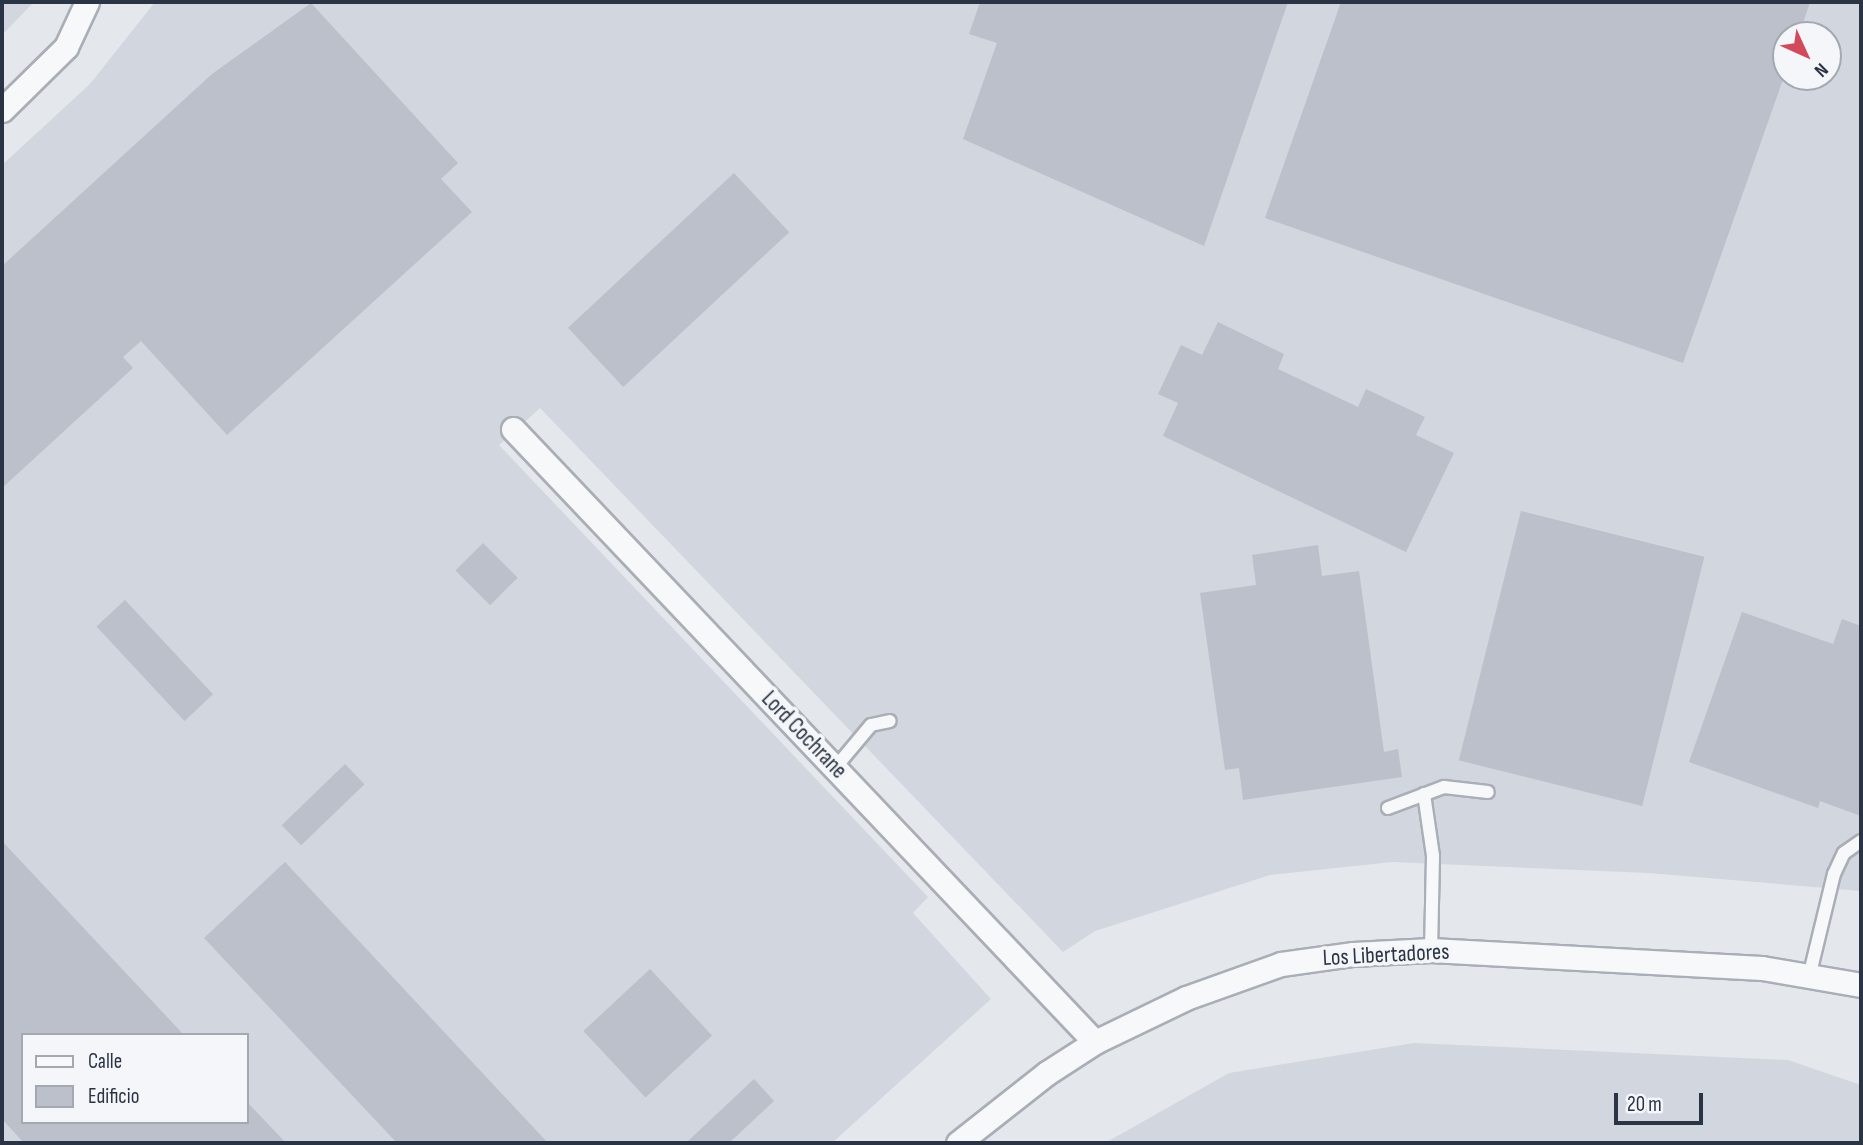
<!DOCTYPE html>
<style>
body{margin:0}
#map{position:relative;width:1863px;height:1145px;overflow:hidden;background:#e4e7ec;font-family:"Sofia Sans Condensed",sans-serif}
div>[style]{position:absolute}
.built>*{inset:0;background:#d2d6de}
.building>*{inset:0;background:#bbc0ca;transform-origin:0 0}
.roads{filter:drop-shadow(2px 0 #a9aeb7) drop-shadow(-2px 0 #a9aeb7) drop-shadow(0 2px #a9aeb7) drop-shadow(0 -2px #a9aeb7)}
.lane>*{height:12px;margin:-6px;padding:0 6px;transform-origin:6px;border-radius:6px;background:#f7f8fa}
.street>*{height:23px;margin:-11.5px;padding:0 11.5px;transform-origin:11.5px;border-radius:11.5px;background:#f7f8fa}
span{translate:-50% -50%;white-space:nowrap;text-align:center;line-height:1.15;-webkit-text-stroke:7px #f4f6f9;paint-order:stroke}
.street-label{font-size:23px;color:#2b3445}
.frame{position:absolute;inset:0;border:4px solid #2b3445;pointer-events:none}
.legend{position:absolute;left:21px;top:1033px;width:228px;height:91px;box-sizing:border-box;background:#f4f6f9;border:2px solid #a4a8b1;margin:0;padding:9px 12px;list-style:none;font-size:21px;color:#2b3445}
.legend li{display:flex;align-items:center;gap:14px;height:35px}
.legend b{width:35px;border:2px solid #a4a8b1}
.north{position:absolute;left:1772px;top:21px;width:70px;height:70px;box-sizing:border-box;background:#f4f6f9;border:2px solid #a4a8b1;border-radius:50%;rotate:135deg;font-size:19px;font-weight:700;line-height:28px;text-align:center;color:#2b3445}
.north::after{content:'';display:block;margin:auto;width:24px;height:32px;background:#d1495b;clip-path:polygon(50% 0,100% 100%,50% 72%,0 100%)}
.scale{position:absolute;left:1614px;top:1093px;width:89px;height:32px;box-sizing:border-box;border:4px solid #2b3445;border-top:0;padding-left:9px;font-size:21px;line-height:24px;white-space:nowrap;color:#2b3445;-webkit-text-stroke:5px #f4f6f9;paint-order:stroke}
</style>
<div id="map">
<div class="built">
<i style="clip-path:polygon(2px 2px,34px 2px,2px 35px)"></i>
<i style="clip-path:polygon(evenodd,155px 2px,1861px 2px,1861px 891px,1649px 873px,1392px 862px,1270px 875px,1095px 931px,1063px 952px,540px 408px,499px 445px,928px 897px,913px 913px,991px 999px,832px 1143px,2px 1143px,2px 165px,90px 84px,155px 2px,1786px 35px,1828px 35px,1828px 77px,1786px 77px,1786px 35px,155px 2px,23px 1035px,247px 1035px,247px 1122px,23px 1122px,23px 1035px)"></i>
<i style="clip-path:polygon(1414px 1043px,1788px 1060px,1861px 1085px,1861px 1143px,1105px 1143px,1229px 1073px)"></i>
</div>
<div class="building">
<i style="clip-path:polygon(980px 2px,1288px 2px,1204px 246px,963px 139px,997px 43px,969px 34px)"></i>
<i style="clip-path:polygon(1341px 2px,1810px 2px,1799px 35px,1786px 35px,1786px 71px,1683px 363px,1265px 218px)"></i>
<i style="clip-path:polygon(311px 3px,458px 163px,441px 179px,472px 212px,227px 435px,141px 341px,123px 357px,133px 368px,2px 488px,2px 266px,212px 74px)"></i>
<i style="left:734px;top:173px;width:81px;height:227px;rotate:47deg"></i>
<i style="clip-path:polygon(1218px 322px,1284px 354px,1278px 369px,1358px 407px,1366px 389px,1425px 417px,1416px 435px,1454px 453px,1406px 552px,1163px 436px,1178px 403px,1158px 394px,1181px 345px,1202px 355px)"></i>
<i style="left:1521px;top:511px;width:189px;height:257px;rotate:14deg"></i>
<i style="left:483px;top:543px;width:49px;height:39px;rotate:45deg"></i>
<i style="clip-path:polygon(1318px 545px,1322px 576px,1359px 571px,1384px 752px,1398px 749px,1402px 777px,1243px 800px,1239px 768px,1225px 770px,1200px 593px,1256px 585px,1252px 555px)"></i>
<i style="left:125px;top:600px;width:129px;height:39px;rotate:47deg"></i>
<i style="clip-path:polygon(1742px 612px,1833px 644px,1842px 619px,1861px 626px,1861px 816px,1820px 801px,1818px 808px,1689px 762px)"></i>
<i style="left:345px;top:764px;width:28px;height:88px;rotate:46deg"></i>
<i style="clip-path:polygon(2px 841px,184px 1035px,23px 1035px,23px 1122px,247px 1122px,247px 1102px,286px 1143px,24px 1143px,2px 1119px)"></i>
<i style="clip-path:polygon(285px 862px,548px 1143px,397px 1143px,204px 938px)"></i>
<i style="left:650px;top:969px;width:91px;height:91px;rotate:47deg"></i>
<i style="clip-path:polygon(754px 1079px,774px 1101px,729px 1143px,686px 1143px)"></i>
</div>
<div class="roads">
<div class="lane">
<i style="left:835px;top:768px;width:56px;rotate:-50.1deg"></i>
<i style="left:871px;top:725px;width:19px;rotate:-12deg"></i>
<i style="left:1424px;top:794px;width:63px;rotate:81.7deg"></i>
<i style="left:1433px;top:856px;width:94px;rotate:91.2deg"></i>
<i style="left:1388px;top:808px;width:60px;rotate:-20.6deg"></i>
<i style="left:1444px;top:787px;width:44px;rotate:6.5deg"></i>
<i style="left:1810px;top:973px;width:102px;rotate:-76.4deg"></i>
<i style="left:1834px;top:874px;width:23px;rotate:-65deg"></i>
<i style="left:1844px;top:853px;width:21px;rotate:-35deg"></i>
</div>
<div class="street">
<i style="left:2px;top:110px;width:90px;rotate:-44.5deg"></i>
<i style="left:66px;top:47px;width:50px;rotate:-65deg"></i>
<i style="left:513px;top:429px;width:845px;rotate:46.49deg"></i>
<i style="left:958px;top:1143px;width:113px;rotate:-38.2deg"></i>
<i style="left:1047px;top:1073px;width:57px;rotate:-32.9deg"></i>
<i style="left:1095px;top:1042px;width:101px;rotate:-25.8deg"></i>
<i style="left:1186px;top:998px;width:101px;rotate:-19.7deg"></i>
<i style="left:1281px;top:964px;width:73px;rotate:-7.9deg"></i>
<i style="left:1353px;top:954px;width:78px;rotate:-2.9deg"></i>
<i style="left:1431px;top:950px;width:331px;rotate:3.1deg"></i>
<i style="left:1762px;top:968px;width:100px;rotate:9.7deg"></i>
</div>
</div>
<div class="street-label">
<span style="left:804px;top:735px;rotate:46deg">Lord Cochrane</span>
<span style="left:1386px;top:955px;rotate:-3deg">Los Libertadores</span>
</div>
<div class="frame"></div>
<ul class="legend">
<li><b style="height:9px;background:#f7f8fa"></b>Calle</li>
<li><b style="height:19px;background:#bbc0ca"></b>Edificio</li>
</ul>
<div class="north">N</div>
<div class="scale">20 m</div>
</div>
